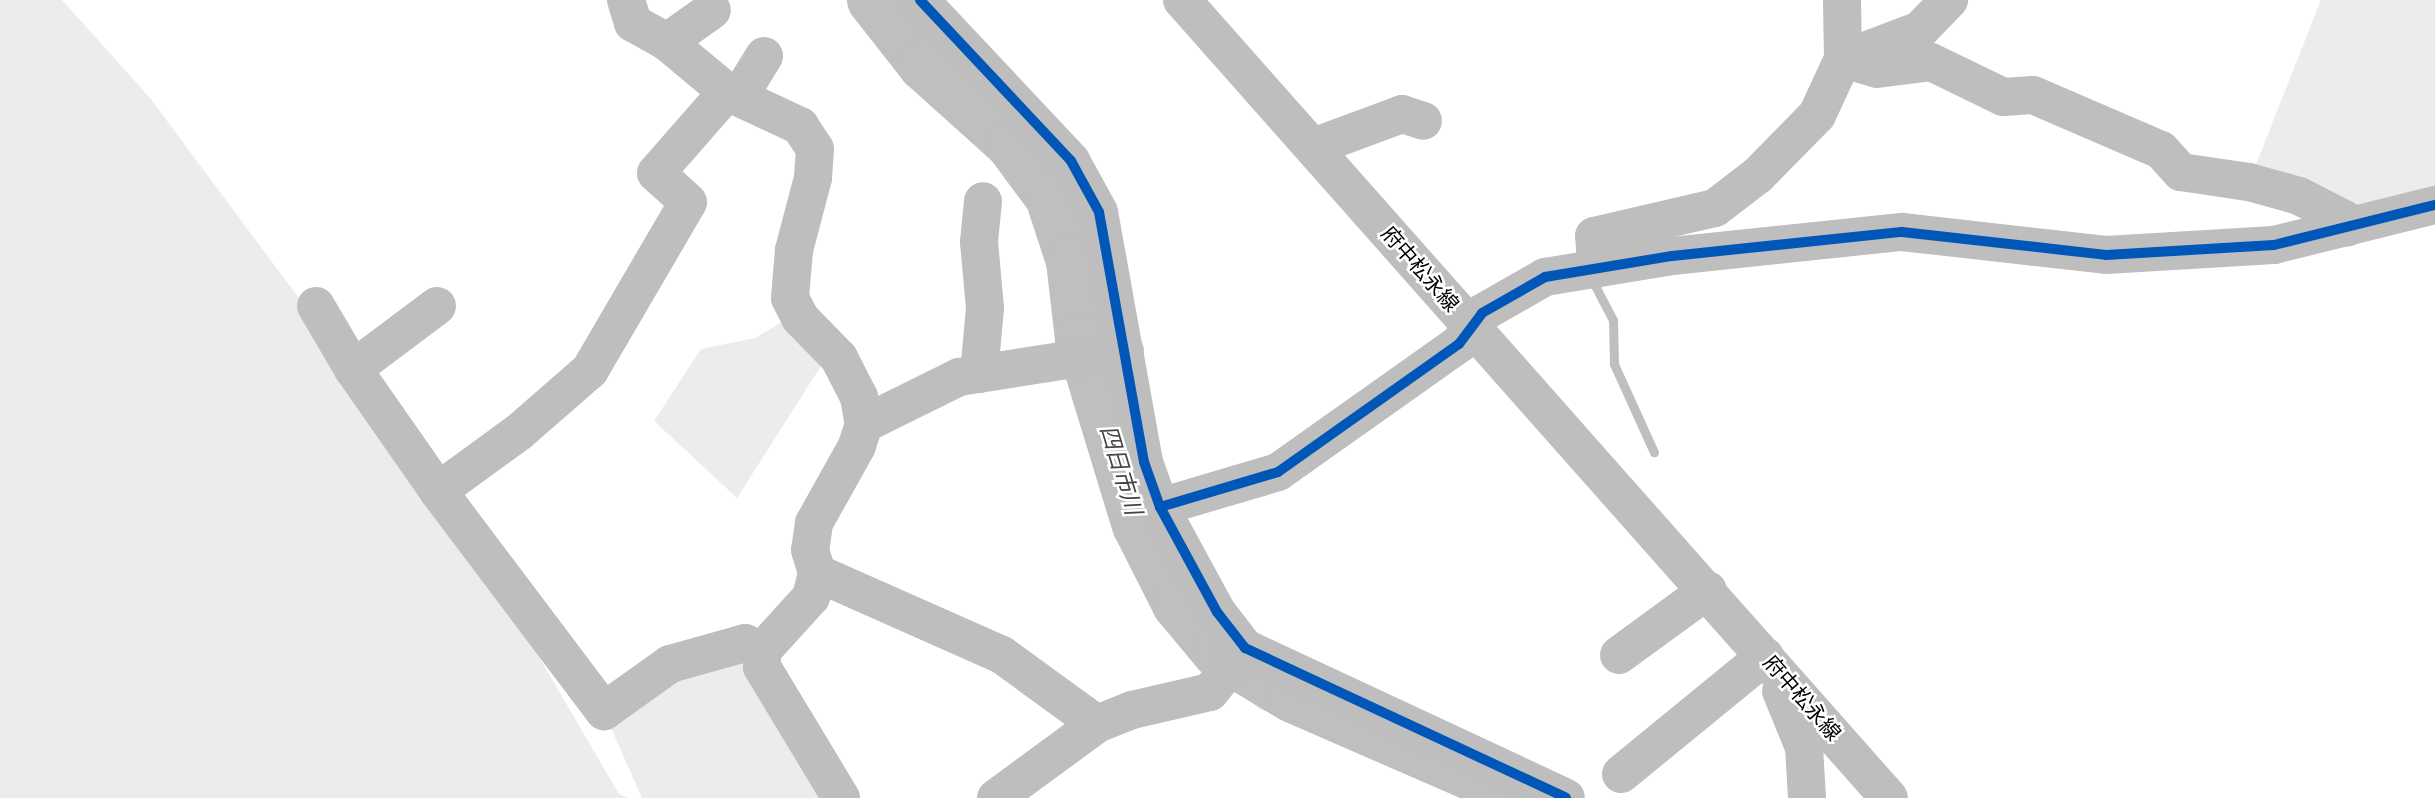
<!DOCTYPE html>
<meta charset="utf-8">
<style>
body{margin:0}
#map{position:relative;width:2435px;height:798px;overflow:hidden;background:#fff;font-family:"Fira Sans Condensed","Noto Sans JP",sans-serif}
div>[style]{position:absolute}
.green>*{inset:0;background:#ececec}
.stream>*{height:9px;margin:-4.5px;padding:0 4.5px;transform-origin:4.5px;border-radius:4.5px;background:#bfbfbf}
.river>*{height:52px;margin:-26px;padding:0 26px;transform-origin:26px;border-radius:26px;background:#bfbfbf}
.minor>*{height:38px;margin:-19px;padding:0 19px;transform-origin:19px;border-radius:19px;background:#bebebe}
.major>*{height:38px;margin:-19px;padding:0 19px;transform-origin:19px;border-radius:19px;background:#bebebe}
.cycleway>*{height:10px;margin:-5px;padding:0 5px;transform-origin:5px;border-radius:5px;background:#0057b8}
span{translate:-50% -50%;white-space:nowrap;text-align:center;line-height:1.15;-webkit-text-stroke:5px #fff;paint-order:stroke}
.street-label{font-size:21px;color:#000}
.water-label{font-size:23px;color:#444;font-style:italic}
</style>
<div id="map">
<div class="green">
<i style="clip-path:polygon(0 0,62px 0,150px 98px,441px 489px,619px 794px,628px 798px,0 798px)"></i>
<i style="clip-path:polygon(2321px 0,2435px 0,2435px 205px,2367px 222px,2249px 182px)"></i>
<i style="clip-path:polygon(1073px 166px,1144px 462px,1217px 612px,1567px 798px,1477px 798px,1325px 729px,1259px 709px,1223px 676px,1161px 602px,1109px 498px,1086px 403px,1065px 358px,1059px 263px,1034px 201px)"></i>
<i style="clip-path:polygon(787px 319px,826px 358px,737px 498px,654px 421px,701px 349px,755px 338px)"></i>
<i style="clip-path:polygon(719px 650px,762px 667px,841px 798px,642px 798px,603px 710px)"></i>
</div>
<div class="stream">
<i style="left:1592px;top:280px;width:45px;rotate:62.3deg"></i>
<i style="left:1613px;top:320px;width:44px;rotate:88.7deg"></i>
<i style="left:1614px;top:364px;width:97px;rotate:65.6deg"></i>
</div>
<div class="river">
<i style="left:873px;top:0;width:83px;rotate:51.9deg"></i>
<i style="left:924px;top:65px;width:117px;rotate:41.9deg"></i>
<i style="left:1011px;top:143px;width:67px;rotate:53.5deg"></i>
<i style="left:1051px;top:197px;width:67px;rotate:71.8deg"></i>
<i style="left:1072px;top:261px;width:79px;rotate:83.4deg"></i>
<i style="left:1081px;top:339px;width:195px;rotate:73deg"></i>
<i style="left:1138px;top:525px;width:89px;rotate:63.1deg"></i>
<i style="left:1178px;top:604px;width:62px;rotate:50.2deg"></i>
<i style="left:1218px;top:652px;width:87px;rotate:31deg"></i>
<i style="left:1293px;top:697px;width:243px;rotate:23.5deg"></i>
</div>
<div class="minor">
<i style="left:626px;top:0;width:24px;rotate:73deg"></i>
<i style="left:633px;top:23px;width:39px;rotate:29deg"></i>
<i style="left:667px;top:42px;width:78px;rotate:39.8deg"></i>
<i style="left:727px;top:92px;width:81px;rotate:25deg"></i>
<i style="left:800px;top:126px;width:27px;rotate:57deg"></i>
<i style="left:815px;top:149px;width:29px;rotate:94deg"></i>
<i style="left:813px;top:178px;width:74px;rotate:104.8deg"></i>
<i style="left:794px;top:250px;width:48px;rotate:94.8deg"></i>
<i style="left:790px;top:298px;width:22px;rotate:63deg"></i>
<i style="left:800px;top:318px;width:56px;rotate:45.7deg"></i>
<i style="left:839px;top:358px;width:44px;rotate:62.9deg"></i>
<i style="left:859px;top:397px;width:27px;rotate:80deg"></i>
<i style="left:864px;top:424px;width:23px;rotate:108deg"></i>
<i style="left:857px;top:446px;width:88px;rotate:119.2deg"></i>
<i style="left:814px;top:523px;width:27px;rotate:98deg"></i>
<i style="left:810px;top:550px;width:24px;rotate:73deg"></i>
<i style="left:817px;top:573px;width:25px;rotate:104deg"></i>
<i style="left:811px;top:597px;width:73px;rotate:132.2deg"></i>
<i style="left:762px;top:651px;width:16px;rotate:90deg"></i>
<i style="left:762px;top:667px;width:153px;rotate:58.9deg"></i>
<i style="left:920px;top:0;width:221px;rotate:46.8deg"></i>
<i style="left:1071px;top:161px;width:58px;rotate:61.2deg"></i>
<i style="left:1099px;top:212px;width:254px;rotate:79.8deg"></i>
<i style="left:1144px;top:462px;width:48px;rotate:70.4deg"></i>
<i style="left:1160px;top:507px;width:119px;rotate:61.5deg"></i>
<i style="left:1217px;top:612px;width:46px;rotate:52.1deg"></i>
<i style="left:1245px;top:648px;width:354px;rotate:25deg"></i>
<i style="left:667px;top:42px;width:55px;rotate:-35.4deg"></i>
<i style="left:1849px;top:57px;width:76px;rotate:-20.8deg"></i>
<i style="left:1920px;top:30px;width:42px;rotate:-46deg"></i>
<i style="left:1843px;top:59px;width:35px;rotate:16deg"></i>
<i style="left:1877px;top:69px;width:54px;rotate:-7.4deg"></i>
<i style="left:1931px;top:62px;width:80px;rotate:25.9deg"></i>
<i style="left:2003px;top:97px;width:30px;rotate:-4deg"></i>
<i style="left:2033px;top:95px;width:139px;rotate:23.3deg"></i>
<i style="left:2161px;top:150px;width:30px;rotate:48deg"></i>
<i style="left:2181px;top:172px;width:69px;rotate:8.4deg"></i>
<i style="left:2249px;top:182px;width:52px;rotate:15.6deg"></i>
<i style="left:2299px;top:196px;width:51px;rotate:27.1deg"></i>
<i style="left:2344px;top:219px;width:9px;rotate:69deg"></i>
<i style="left:739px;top:97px;width:48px;rotate:-58.6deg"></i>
<i style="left:1313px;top:147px;width:95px;rotate:-20.3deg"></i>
<i style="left:1402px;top:114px;width:22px;rotate:18deg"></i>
<i style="left:1596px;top:269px;width:33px;rotate:-93deg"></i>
<i style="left:1594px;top:236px;width:124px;rotate:-13deg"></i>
<i style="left:1715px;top:208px;width:54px;rotate:-37.5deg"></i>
<i style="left:1758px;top:175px;width:84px;rotate:-45.5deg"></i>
<i style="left:1817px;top:115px;width:62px;rotate:-65.1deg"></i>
<i style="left:1843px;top:59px;width:59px;rotate:-91deg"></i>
<i style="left:316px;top:306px;width:73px;rotate:59.6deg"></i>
<i style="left:353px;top:369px;width:149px;rotate:55.1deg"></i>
<i style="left:438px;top:491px;width:276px;rotate:53deg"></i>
<i style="left:604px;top:711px;width:81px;rotate:-35.5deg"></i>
<i style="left:670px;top:664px;width:78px;rotate:-15.6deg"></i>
<i style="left:745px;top:643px;width:19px;rotate:25deg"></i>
<i style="left:353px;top:369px;width:105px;rotate:-36.9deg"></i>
<i style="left:979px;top:374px;width:66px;rotate:-84.8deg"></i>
<i style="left:985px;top:308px;width:66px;rotate:-95.2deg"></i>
<i style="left:979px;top:242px;width:41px;rotate:-84.4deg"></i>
<i style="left:864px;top:424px;width:106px;rotate:-26.3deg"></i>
<i style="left:959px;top:377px;width:168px;rotate:-8.9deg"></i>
<i style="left:438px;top:491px;width:100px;rotate:-36.1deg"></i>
<i style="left:519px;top:432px;width:94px;rotate:-41.1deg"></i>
<i style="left:590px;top:370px;width:194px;rotate:-59.7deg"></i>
<i style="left:688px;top:202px;width:43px;rotate:-137.8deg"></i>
<i style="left:656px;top:173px;width:108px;rotate:-48.8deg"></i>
<i style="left:1160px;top:507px;width:123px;rotate:-16.5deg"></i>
<i style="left:1278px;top:472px;width:222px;rotate:-35.3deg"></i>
<i style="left:1459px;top:344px;width:39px;rotate:-53deg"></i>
<i style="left:1482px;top:313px;width:73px;rotate:-29.7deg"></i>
<i style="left:1545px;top:277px;width:129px;rotate:-9.4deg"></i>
<i style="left:1672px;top:256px;width:231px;rotate:-6deg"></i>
<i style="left:1902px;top:232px;width:205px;rotate:6.4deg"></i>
<i style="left:2106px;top:255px;width:168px;rotate:-3.4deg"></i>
<i style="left:2274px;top:245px;width:166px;rotate:-14deg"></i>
<i style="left:817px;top:573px;width:202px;rotate:23.9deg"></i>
<i style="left:1002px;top:655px;width:117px;rotate:36deg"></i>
<i style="left:1619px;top:655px;width:110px;rotate:-36.1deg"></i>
<i style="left:1621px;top:774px;width:186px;rotate:-39.3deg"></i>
<i style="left:996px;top:798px;width:125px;rotate:-36.2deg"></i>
<i style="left:1097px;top:724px;width:38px;rotate:-22deg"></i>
<i style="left:1132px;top:710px;width:80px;rotate:-13deg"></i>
<i style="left:1210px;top:692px;width:56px;rotate:-51.5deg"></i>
</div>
<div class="major">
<i style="left:1182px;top:0;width:1066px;rotate:48.46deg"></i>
<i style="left:1781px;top:691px;width:61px;rotate:67.7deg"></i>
<i style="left:1804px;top:747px;width:51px;rotate:86.6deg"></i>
</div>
<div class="cycleway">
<i style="left:920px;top:0;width:221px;rotate:46.8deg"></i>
<i style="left:1071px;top:161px;width:58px;rotate:61.2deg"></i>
<i style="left:1099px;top:212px;width:254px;rotate:79.8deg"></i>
<i style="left:1144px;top:462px;width:48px;rotate:70.4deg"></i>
<i style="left:1160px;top:507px;width:119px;rotate:61.5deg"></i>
<i style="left:1217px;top:612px;width:46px;rotate:52.1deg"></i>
<i style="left:1245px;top:648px;width:354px;rotate:25deg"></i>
<i style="left:1160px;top:507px;width:123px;rotate:-16.5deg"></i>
<i style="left:1278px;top:472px;width:222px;rotate:-35.3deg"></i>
<i style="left:1459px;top:344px;width:39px;rotate:-53deg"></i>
<i style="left:1482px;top:313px;width:73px;rotate:-29.7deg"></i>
<i style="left:1545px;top:277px;width:129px;rotate:-9.4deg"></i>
<i style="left:1672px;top:256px;width:231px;rotate:-6deg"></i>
<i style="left:1902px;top:232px;width:205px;rotate:6.4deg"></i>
<i style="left:2106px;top:255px;width:168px;rotate:-3.4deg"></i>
<i style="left:2274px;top:245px;width:166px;rotate:-14deg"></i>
</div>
<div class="street-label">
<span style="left:1420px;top:269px;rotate:49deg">府中松永線</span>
<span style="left:1802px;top:698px;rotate:49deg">府中松永線</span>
</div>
<div class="water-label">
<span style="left:1121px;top:470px;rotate:73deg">四日市川</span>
</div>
</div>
